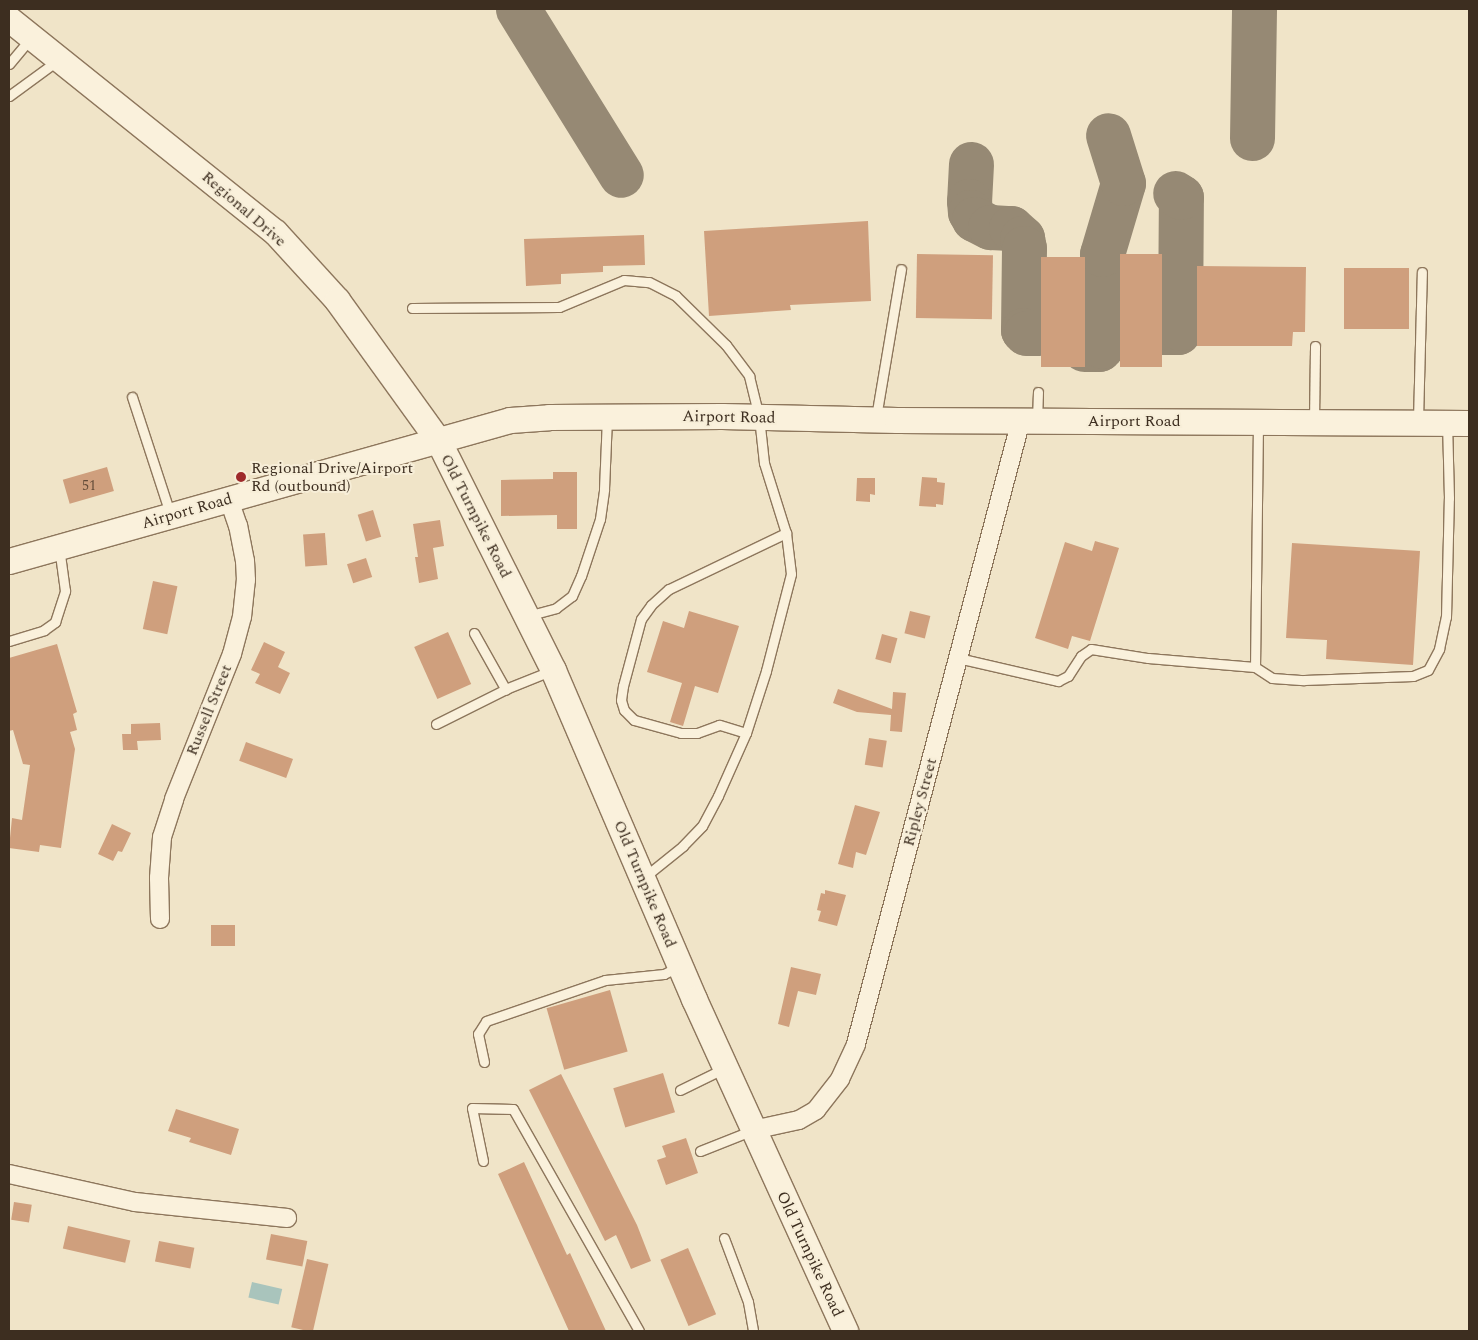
<!DOCTYPE html>
<style>
body{margin:0}
#map{position:relative;width:1478px;height:1340px;overflow:hidden;background:#f0e4c8;font-family:Spectral,serif}
div>[style]{position:absolute}
.water>*{inset:0;background:#a9c4bc;transform-origin:0 0}
.taxiway>*{height:45px;margin:-22.5px;padding:0 22.5px;transform-origin:22.5px;border-radius:22.5px;background:#968974}
.building>*{inset:0;background:#cf9f7d;transform-origin:0 0}
.roads{filter:drop-shadow(1px 0 #8d765c) drop-shadow(-1px 0 #8d765c) drop-shadow(0 1px #8d765c) drop-shadow(0 -1px #8d765c)}
.lane>*{height:9px;margin:-4.5px;padding:0 4.5px;transform-origin:4.5px;border-radius:4.5px;background:#faf1dc}
.street>*{height:18px;margin:-9px;padding:0 9px;transform-origin:9px;border-radius:9px;background:#faf1dc}
.secondary>*{height:25px;margin:-12.5px;padding:0 12.5px;transform-origin:12.5px;border-radius:12.5px;background:#faf1dc}
.dots>*{width:14px;height:14px;translate:-50% -50%;box-sizing:border-box;border:2px solid #f7eed8;border-radius:50%}
span{translate:-50% -50%;white-space:nowrap;text-align:center;line-height:1.15;-webkit-text-stroke:4px #f7eed8;paint-order:stroke}
.number-label{font-size:14px;color:#624a37}
.number-label span{-webkit-text-stroke-width:0}
.street-label{font-size:16px;color:#3d2e20}
.poi-label{font-size:16px;color:#3d2e20}
.left{translate:0 -50%;text-align:left}
.frame{position:absolute;inset:0;border:10px solid #3d2e20;pointer-events:none}
</style>
<div id="map">
<div class="water">
<i style="left:252px;top:1282px;width:31px;height:16px;rotate:13deg"></i>
</div>
<div class="taxiway">
<i style="left:518px;top:9px;width:195px;rotate:58.2deg"></i>
<i style="left:1252px;top:138px;width:129px;rotate:-89.1deg"></i>
<i style="left:971px;top:164px;width:37px;rotate:93deg"></i>
<i style="left:969px;top:201px;width:11px;rotate:85deg"></i>
<i style="left:970px;top:212px;width:8px;rotate:60deg"></i>
<i style="left:974px;top:219px;width:18px;rotate:27deg"></i>
<i style="left:990px;top:227px;width:21px;rotate:3deg"></i>
<i style="left:1011px;top:228px;width:15px;rotate:42deg"></i>
<i style="left:1022px;top:238px;width:10px;rotate:79deg"></i>
<i style="left:1024px;top:248px;width:82px;rotate:90.7deg"></i>
<i style="left:1023px;top:330px;width:4px;rotate:45deg"></i>
<i style="left:1026px;top:333px;width:13px"></i>
<i style="left:1162px;top:332px;width:16px"></i>
<i style="left:1178px;top:332px;width:4px;rotate:-63deg"></i>
<i style="left:1180px;top:328px;width:131px;rotate:-89.6deg"></i>
<i style="left:1181px;top:197px;width:7px;rotate:-146deg"></i>
<i style="left:1084px;top:349px;width:15px"></i>
<i style="left:1099px;top:349px;width:4px;rotate:-45deg"></i>
<i style="left:1102px;top:346px;width:92px;rotate:-90deg"></i>
<i style="left:1102px;top:254px;width:74px;rotate:-73.5deg"></i>
<i style="left:1123px;top:183px;width:50px;rotate:-107.4deg"></i>
</div>
<div class="building">
<i style="clip-path:polygon(868px 221px,871px 301px,790px 305px,791px 310px,709px 316px,704px 231px)"></i>
<i style="clip-path:polygon(644px 235px,645px 265px,603px 266px,603px 272px,561px 274px,561px 284px,526px 286px,524px 239px)"></i>
<i style="left:917px;top:254px;width:76px;height:64px;rotate:1deg"></i>
<i style="left:1120px;top:254px;width:42px;height:113px"></i>
<i style="left:1041px;top:257px;width:44px;height:110px"></i>
<i style="clip-path:polygon(1197px 266px,1306px 267px,1305px 332px,1293px 332px,1292px 346px,1197px 346px)"></i>
<i style="left:1344px;top:268px;width:65px;height:61px"></i>
<i style="left:107px;top:467px;width:25px;height:46px;rotate:74deg"></i>
<i style="clip-path:polygon(553px 472px,577px 472px,577px 529px,557px 529px,557px 515px,501px 516px,501px 480px,553px 479px)"></i>
<i style="clip-path:polygon(922px 477px,937px 478px,937px 482px,945px 483px,943px 505px,936px 504px,936px 507px,919px 506px)"></i>
<i style="clip-path:polygon(857px 478px,875px 478px,875px 495px,870px 494px,870px 502px,856px 501px)"></i>
<i style="left:373px;top:510px;width:28px;height:16px;rotate:73deg"></i>
<i style="clip-path:polygon(440px 520px,444px 546px,433px 548px,438px 579px,419px 583px,415px 557px,418px 557px,413px 524px)"></i>
<i style="left:325px;top:533px;width:32px;height:22px;rotate:86deg"></i>
<i style="clip-path:polygon(1095px 541px,1119px 548px,1090px 641px,1072px 636px,1068px 649px,1035px 638px,1065px 542px,1092px 551px)"></i>
<i style="clip-path:polygon(1292px 543px,1420px 551px,1413px 665px,1326px 659px,1327px 640px,1286px 638px)"></i>
<i style="left:366px;top:558px;width:20px;height:20px;rotate:72deg"></i>
<i style="left:153px;top:581px;width:25px;height:49px;rotate:12deg"></i>
<i style="clip-path:polygon(689px 611px,739px 626px,718px 693px,695px 686px,683px 726px,670px 722px,682px 683px,647px 672px,663px 621px,684px 628px)"></i>
<i style="left:910px;top:611px;width:21px;height:23px;rotate:14deg"></i>
<i style="left:448px;top:632px;width:57px;height:37px;rotate:66deg"></i>
<i style="left:882px;top:634px;width:16px;height:26px;rotate:15deg"></i>
<i style="clip-path:polygon(264px 642px,285px 652px,278px 667px,290px 673px,280px 694px,255px 683px,260px 674px,251px 670px)"></i>
<i style="clip-path:polygon(57px 644px,77px 712px,73px 714px,77px 730px,70px 732px,75px 749px,61px 848px,40px 845px,39px 852px,9px 848px,12px 818px,22px 820px,30px 765px,23px 764px,13px 730px,9px 731px,9px 658px)"></i>
<i style="clip-path:polygon(838px 689px,892px 709px,893px 692px,906px 693px,902px 732px,890px 731px,891px 715px,857px 712px,833px 703px)"></i>
<i style="clip-path:polygon(160px 723px,161px 740px,137px 741px,138px 750px,123px 750px,122px 734px,131px 734px,131px 724px)"></i>
<i style="left:869px;top:738px;width:18px;height:27px;rotate:9deg"></i>
<i style="left:246px;top:742px;width:50px;height:20px;rotate:20deg"></i>
<i style="clip-path:polygon(855px 805px,880px 812px,866px 855px,856px 852px,853px 868px,838px 864px)"></i>
<i style="clip-path:polygon(112px 824px,131px 833px,122px 852px,118px 851px,113px 861px,98px 854px)"></i>
<i style="clip-path:polygon(825px 890px,846px 895px,837px 926px,818px 921px,821px 911px,817px 910px,821px 893px,825px 894px)"></i>
<i style="left:211px;top:925px;width:24px;height:21px"></i>
<i style="clip-path:polygon(791px 967px,821px 974px,816px 995px,798px 991px,789px 1027px,778px 1024px)"></i>
<i style="left:610px;top:990px;width:64px;height:66px;rotate:74deg"></i>
<i style="left:663px;top:1073px;width:41px;height:52px;rotate:73deg"></i>
<i style="clip-path:polygon(561px 1074px,637px 1225px,651px 1261px,631px 1269px,616px 1235px,605px 1241px,529px 1090px)"></i>
<i style="clip-path:polygon(176px 1109px,239px 1129px,231px 1155px,189px 1142px,191px 1138px,168px 1131px)"></i>
<i style="clip-path:polygon(686px 1138px,698px 1173px,666px 1185px,657px 1160px,666px 1157px,662px 1146px)"></i>
<i style="clip-path:polygon(524px 1162px,567px 1255px,570px 1253px,606px 1331px,569px 1331px,498px 1174px)"></i>
<i style="left:14px;top:1202px;width:18px;height:18px;rotate:9deg"></i>
<i style="left:68px;top:1226px;width:64px;height:23px;rotate:13deg"></i>
<i style="left:271px;top:1234px;width:37px;height:26px;rotate:11deg"></i>
<i style="left:159px;top:1241px;width:36px;height:21px;rotate:11deg"></i>
<i style="left:688px;top:1248px;width:72px;height:30px;rotate:67deg"></i>
<i style="left:307px;top:1259px;width:22px;height:70px;rotate:13deg"></i>
</div>
<div class="roads">
<div class="lane">
<i style="left:9px;top:64px;width:33px;rotate:-50deg"></i>
<i style="left:9px;top:96px;width:59px;rotate:-36.1deg"></i>
<i style="left:412px;top:308px;width:147px;rotate:-0.4deg"></i>
<i style="left:559px;top:307px;width:70px;rotate:-22.6deg"></i>
<i style="left:624px;top:280px;width:25px;rotate:5deg"></i>
<i style="left:649px;top:282px;width:30px;rotate:27deg"></i>
<i style="left:676px;top:296px;width:70px;rotate:44.4deg"></i>
<i style="left:726px;top:345px;width:39px;rotate:53deg"></i>
<i style="left:749px;top:376px;width:42px;rotate:76.3deg"></i>
<i style="left:759px;top:417px;width:46px;rotate:83.8deg"></i>
<i style="left:764px;top:463px;width:73px;rotate:72.6deg"></i>
<i style="left:786px;top:533px;width:41px;rotate:83deg"></i>
<i style="left:791px;top:574px;width:100px;rotate:104.5deg"></i>
<i style="left:766px;top:671px;width:65px;rotate:107.9deg"></i>
<i style="left:746px;top:733px;width:69px;rotate:114deg"></i>
<i style="left:718px;top:796px;width:34px;rotate:118deg"></i>
<i style="left:702px;top:826px;width:28px;rotate:134deg"></i>
<i style="left:683px;top:846px;width:51px;rotate:141.3deg"></i>
<i style="left:132px;top:397px;width:122px;rotate:71.9deg"></i>
<i style="left:876px;top:417px;width:150px;rotate:-80.4deg"></i>
<i style="left:1037px;top:420px;width:28px;rotate:-88deg"></i>
<i style="left:1314px;top:420px;width:74px;rotate:-89.2deg"></i>
<i style="left:1418px;top:420px;width:148px;rotate:-88.5deg"></i>
<i style="left:1258px;top:423px;width:244px;rotate:90.7deg"></i>
<i style="left:1255px;top:667px;width:20px;rotate:33deg"></i>
<i style="left:1272px;top:678px;width:32px;rotate:4deg"></i>
<i style="left:1304px;top:680px;width:109px;rotate:-2.1deg"></i>
<i style="left:1413px;top:676px;width:16px;rotate:-22deg"></i>
<i style="left:1428px;top:670px;width:24px;rotate:-62deg"></i>
<i style="left:1439px;top:649px;width:33px;rotate:-78deg"></i>
<i style="left:1446px;top:617px;width:119px;rotate:-88.6deg"></i>
<i style="left:1449px;top:498px;width:75px;rotate:-91.5deg"></i>
<i style="left:527px;top:616px;width:30px;rotate:-15deg"></i>
<i style="left:556px;top:608px;width:20px;rotate:-37deg"></i>
<i style="left:572px;top:596px;width:22px;rotate:-66deg"></i>
<i style="left:581px;top:576px;width:60px;rotate:-71.6deg"></i>
<i style="left:600px;top:519px;width:30px;rotate:-82deg"></i>
<i style="left:604px;top:489px;width:72px;rotate:-87.6deg"></i>
<i style="left:474px;top:633px;width:65px;rotate:60.7deg"></i>
<i style="left:9px;top:641px;width:37px;rotate:-17deg"></i>
<i style="left:44px;top:630px;width:14px;rotate:-36deg"></i>
<i style="left:55px;top:622px;width:33px;rotate:-72deg"></i>
<i style="left:65px;top:591px;width:44px;rotate:-97.8deg"></i>
<i style="left:958px;top:658px;width:103px;rotate:13deg"></i>
<i style="left:1058px;top:681px;width:11px;rotate:-27deg"></i>
<i style="left:1068px;top:676px;width:24px;rotate:-57deg"></i>
<i style="left:1081px;top:656px;width:12px;rotate:-35deg"></i>
<i style="left:1091px;top:649px;width:58px;rotate:9deg"></i>
<i style="left:1148px;top:658px;width:107px;rotate:4.8deg"></i>
<i style="left:436px;top:724px;width:80px;rotate:-26.6deg"></i>
<i style="left:508px;top:688px;width:48px;rotate:-21.8deg"></i>
<i style="left:746px;top:733px;width:28px;rotate:-163deg"></i>
<i style="left:719px;top:725px;width:23px;rotate:160deg"></i>
<i style="left:697px;top:733px;width:16px;rotate:180deg"></i>
<i style="left:681px;top:733px;width:49px;rotate:-164.5deg"></i>
<i style="left:634px;top:720px;width:14px;rotate:-135deg"></i>
<i style="left:624px;top:710px;width:10px;rotate:-107deg"></i>
<i style="left:621px;top:700px;width:14px;rotate:-82deg"></i>
<i style="left:623px;top:686px;width:69px;rotate:-75deg"></i>
<i style="left:641px;top:619px;width:17px;rotate:-54deg"></i>
<i style="left:651px;top:605px;width:24px;rotate:-42deg"></i>
<i style="left:669px;top:589px;width:130px;rotate:-25.6deg"></i>
<i style="left:484px;top:1062px;width:29px;rotate:-102deg"></i>
<i style="left:478px;top:1034px;width:15px;rotate:-58deg"></i>
<i style="left:486px;top:1021px;width:126px;rotate:-19deg"></i>
<i style="left:605px;top:980px;width:59px;rotate:-5.8deg"></i>
<i style="left:664px;top:974px;width:16px;rotate:-27deg"></i>
<i style="left:680px;top:1090px;width:50px;rotate:-26.1deg"></i>
<i style="left:700px;top:1151px;width:57px;rotate:-21.6deg"></i>
<i style="left:483px;top:1161px;width:54px;rotate:-101.7deg"></i>
<i style="left:472px;top:1108px;width:41px;rotate:1.4deg"></i>
<i style="left:513px;top:1109px;width:255px;rotate:60.4deg"></i>
<i style="left:724px;top:1238px;width:68px;rotate:69.4deg"></i>
<i style="left:748px;top:1302px;width:29px;rotate:80deg"></i>
</div>
<div class="street">
<i style="left:160px;top:919px;width:41px;rotate:-91.4deg"></i>
<i style="left:159px;top:878px;width:41px;rotate:-85.8deg"></i>
<i style="left:162px;top:837px;width:40px;rotate:-72deg"></i>
<i style="left:174px;top:799px;width:156px;rotate:-68.2deg"></i>
<i style="left:232px;top:654px;width:38px;rotate:-75deg"></i>
<i style="left:242px;top:617px;width:37px;rotate:-84deg"></i>
<i style="left:246px;top:580px;width:19px;rotate:-93deg"></i>
<i style="left:245px;top:561px;width:36px;rotate:-101deg"></i>
<i style="left:238px;top:526px;width:28px;rotate:-109deg"></i>
<i style="left:753px;top:1130px;width:47px;rotate:-12.3deg"></i>
<i style="left:799px;top:1120px;width:20px;rotate:-30deg"></i>
<i style="left:816px;top:1110px;width:39px;rotate:-52deg"></i>
<i style="left:840px;top:1079px;width:38px;rotate:-65deg"></i>
<i style="left:856px;top:1044px;width:645px;rotate:-75.19deg"></i>
<i style="left:9px;top:1174px;width:129px;rotate:12.5deg"></i>
<i style="left:135px;top:1202px;width:153px;rotate:6deg"></i>
</div>
<div class="secondary">
<i style="left:9px;top:19px;width:341px;rotate:38.7deg"></i>
<i style="left:275px;top:232px;width:92px;rotate:47.6deg"></i>
<i style="left:337px;top:300px;width:173px;rotate:54.2deg"></i>
<i style="left:438px;top:440px;width:257px;rotate:63.4deg"></i>
<i style="left:553px;top:670px;width:358px;rotate:66.8deg"></i>
<i style="left:694px;top:999px;width:365px;rotate:65.5deg"></i>
<i style="left:9px;top:561px;width:520px;rotate:-15.72deg"></i>
<i style="left:510px;top:420px;width:39px;rotate:-4deg"></i>
<i style="left:549px;top:417px;width:173px;rotate:-0.3deg"></i>
<i style="left:722px;top:416px;width:175px;rotate:1.3deg"></i>
<i style="left:897px;top:420px;width:572px;rotate:0.3deg"></i>
</div>
</div>
<div class="dots">
<i style="left:241px;top:477px;background:#9e2a2b"></i>
</div>
<div class="number-label">
<span style="left:89px;top:486px">51</span>
</div>
<div class="street-label">
<span style="left:244px;top:209px;rotate:41deg">Regional Drive</span>
<span style="left:729px;top:417px;rotate:1deg">Airport Road</span>
<span style="left:1134px;top:421px">Airport Road</span>
<span style="left:187px;top:511px;rotate:-16deg">Airport Road</span>
<span style="left:476px;top:516px;rotate:63deg">Old Turnpike Road</span>
<span style="left:209px;top:710px;rotate:-68deg">Russell Street</span>
<span style="left:920px;top:802px;rotate:-75deg">Ripley Street</span>
<span style="left:645px;top:884px;rotate:67deg">Old Turnpike Road</span>
<span style="left:810px;top:1254px;rotate:65deg">Old Turnpike Road</span>
</div>
<div class="poi-label">
<span class="left" style="left:251px;top:477px">Regional Drive/Airport<br>Rd (outbound)</span>
</div>
<div class="frame"></div>
</div>
